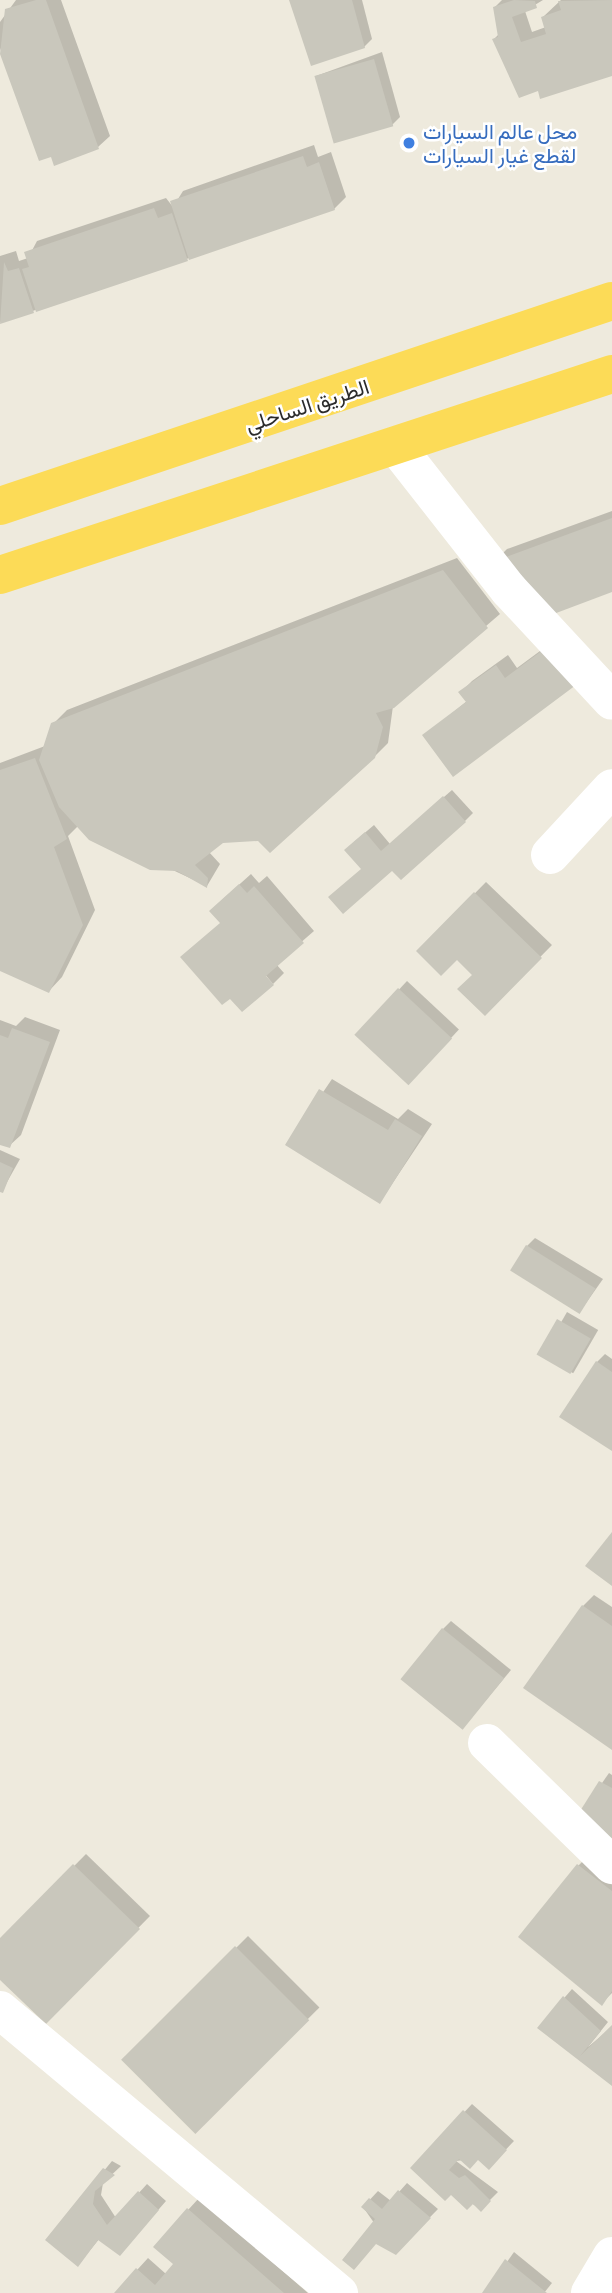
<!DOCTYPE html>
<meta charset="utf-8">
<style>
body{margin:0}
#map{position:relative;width:612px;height:2293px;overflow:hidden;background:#eeeadd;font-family:Commissioner,Vazirmatn,sans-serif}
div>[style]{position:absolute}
.shadow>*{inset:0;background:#0003;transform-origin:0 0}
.building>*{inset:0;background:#c9c7bc;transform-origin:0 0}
.minor>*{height:38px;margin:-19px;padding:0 19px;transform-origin:19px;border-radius:19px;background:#fff}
.trunk>*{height:38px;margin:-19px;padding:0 19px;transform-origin:19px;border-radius:19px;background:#fcdb57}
.dots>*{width:19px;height:19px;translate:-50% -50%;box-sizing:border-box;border:4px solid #fff;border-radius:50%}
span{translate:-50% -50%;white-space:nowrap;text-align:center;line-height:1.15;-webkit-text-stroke:5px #fff;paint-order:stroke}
.shop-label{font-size:21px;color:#366cbe}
.left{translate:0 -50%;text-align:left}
.street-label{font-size:21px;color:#2b2b2b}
</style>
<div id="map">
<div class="shadow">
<i style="clip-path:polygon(16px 0,61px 0,110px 136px,98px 147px,55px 163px,52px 155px,40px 159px,0 48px,0 22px)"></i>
<i style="clip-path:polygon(291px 0,362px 0,372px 39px,364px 47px)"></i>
<i style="clip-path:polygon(502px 0,543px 0,525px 11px,532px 32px,546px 27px,543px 17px,561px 0,612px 0,612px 70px,539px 89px,494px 39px,499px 34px,494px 8px)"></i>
<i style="clip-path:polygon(382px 52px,400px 117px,392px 125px,316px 76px)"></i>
<i style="clip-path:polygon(314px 145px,318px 157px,331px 152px,346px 197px,334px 209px,0 322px,0 256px,16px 251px,19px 261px,28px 258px,37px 241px,166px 198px,173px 207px,183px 191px)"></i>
<i style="clip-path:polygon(612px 511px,612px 591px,494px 562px,507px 549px)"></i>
<i style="clip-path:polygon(457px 558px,500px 614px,393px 706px,388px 743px,374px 757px,259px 839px,222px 841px,209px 852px,220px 864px,207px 886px,78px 826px,68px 836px,95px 910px,62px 977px,49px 991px,0 969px,0 763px,45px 746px,53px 724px,67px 710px)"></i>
<i style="clip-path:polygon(559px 637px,453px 775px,424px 736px,467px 701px,461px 692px,472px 681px,508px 655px,517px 668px)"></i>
<i style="clip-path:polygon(452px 790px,473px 813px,465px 821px,393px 868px,363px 868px,354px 842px,374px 825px,390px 844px)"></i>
<i style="clip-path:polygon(251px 874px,259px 883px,267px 876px,314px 931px,276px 964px,284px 973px,273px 984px,221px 922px,222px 900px)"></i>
<i style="clip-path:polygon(486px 882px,552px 945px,485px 1013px,474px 975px,457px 958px,418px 951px)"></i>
<i style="left:407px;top:981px;width:71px;height:74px;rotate:43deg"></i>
<i style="clip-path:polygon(25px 1017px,60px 1030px,21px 1135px,9px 1146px,0 1143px,0 1020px,16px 1026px)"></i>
<i style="clip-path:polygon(332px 1079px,398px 1119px,408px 1109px,432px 1124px,380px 1202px,287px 1145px)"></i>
<i style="clip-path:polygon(0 1150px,20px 1159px,2px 1191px,0 1190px)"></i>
<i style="clip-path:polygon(535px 1238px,603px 1279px,581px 1310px,527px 1246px)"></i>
<i style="left:567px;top:1312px;width:36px;height:50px;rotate:30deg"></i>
<i style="clip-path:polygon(605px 1354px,612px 1359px,612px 1449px,597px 1362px)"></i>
<i style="clip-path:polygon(594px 1595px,612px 1607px,612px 1748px,583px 1606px)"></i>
<i style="clip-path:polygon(451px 1621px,511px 1670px,470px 1719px,443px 1629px)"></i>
<i style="clip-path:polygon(609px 1773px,612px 1775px,612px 1841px,577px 1819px)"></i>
<i style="clip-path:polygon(86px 1854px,150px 1916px,46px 2022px,0 1977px,0 1941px)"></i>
<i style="clip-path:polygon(590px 1854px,612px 1871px,612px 1993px,602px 2003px,578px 1866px)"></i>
<i style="left:248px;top:1936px;width:101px;height:176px;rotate:45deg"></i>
<i style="clip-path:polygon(572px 1989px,608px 2022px,588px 2047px,612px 2027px,612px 2084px,539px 2027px)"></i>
<i style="clip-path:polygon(472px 2104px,514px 2141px,489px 2167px,479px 2158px,456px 2161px,498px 2192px,481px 2209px,412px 2168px)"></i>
<i style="clip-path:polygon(112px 2161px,121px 2166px,103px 2183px,101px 2195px,116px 2218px,147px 2184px,166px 2201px,127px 2246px,100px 2238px,78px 2265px,48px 2239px)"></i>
<i style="clip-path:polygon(407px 2183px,438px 2209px,395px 2253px,363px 2207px,378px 2191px,391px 2201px)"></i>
<i style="clip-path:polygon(199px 2198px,308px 2293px,116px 2293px,148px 2258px,166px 2274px,175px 2264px,188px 2210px)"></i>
<i style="clip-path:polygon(514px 2252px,552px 2283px,544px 2293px,485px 2293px)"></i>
</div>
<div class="building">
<i style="clip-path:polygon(36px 0,46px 0,99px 149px,54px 166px,51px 157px,39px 161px,0 54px,5px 9px)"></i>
<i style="clip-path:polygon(289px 0,352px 0,365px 48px,311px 66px)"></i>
<i style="clip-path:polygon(514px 0,535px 1px,537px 8px,512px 17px,521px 42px,546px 34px,541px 17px,561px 10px,558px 1px,612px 0,612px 76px,540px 99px,538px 91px,519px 98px,492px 39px,498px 37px,493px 7px)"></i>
<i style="left:374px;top:59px;width:70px;height:62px;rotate:74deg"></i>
<i style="clip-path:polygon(303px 156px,307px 167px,319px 162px,335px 210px,189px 260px,170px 201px)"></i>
<i style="clip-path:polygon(154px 208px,158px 218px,172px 213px,188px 261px,36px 312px,22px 269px,29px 267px,24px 252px)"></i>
<i style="clip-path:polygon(4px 262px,8px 271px,19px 268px,34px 313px,0 324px)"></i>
<i style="clip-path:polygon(612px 518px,612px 592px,535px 621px,492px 562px)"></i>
<i style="clip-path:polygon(443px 570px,488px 628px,394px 708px,376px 713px,383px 727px,375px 758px,270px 853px,258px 841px,223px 843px,195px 865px,208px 878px,207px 888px,177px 871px,150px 870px,89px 840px,59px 807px,39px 760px,51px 723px)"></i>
<i style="clip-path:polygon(547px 647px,576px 685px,453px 777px,422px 735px,466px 702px,458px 692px,496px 665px,505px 678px)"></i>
<i style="clip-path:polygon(35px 758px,67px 839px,54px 847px,83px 925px,49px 993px,0 971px,0 770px)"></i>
<i style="clip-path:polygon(443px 796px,466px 822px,401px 880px,392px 871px,343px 914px,328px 897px,361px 869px,344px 850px,365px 832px,381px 851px)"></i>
<i style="clip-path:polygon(239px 884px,247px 893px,254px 886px,304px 943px,266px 976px,274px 985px,242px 1012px,230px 999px,222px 1005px,180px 957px,220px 923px,209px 911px)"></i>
<i style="clip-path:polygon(474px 892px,542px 958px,485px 1016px,457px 989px,472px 975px,457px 960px,441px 976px,416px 951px)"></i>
<i style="left:398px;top:988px;width:74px;height:64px;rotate:43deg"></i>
<i style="clip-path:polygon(12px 1028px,50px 1042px,10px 1148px,0 1145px,0 1035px,8px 1038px)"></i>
<i style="clip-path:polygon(319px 1089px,388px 1130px,395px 1119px,422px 1136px,380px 1204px,285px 1145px)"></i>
<i style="clip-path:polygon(0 1162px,13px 1168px,3px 1193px,0 1192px)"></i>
<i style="left:526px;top:1245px;width:82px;height:30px;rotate:32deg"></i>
<i style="left:557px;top:1319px;width:39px;height:41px;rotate:30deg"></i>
<i style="clip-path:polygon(596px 1361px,612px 1372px,612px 1451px,559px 1417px)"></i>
<i style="clip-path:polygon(612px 1532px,612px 1586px,585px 1566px)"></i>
<i style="clip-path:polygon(582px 1605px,612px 1626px,612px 1750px,523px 1688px)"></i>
<i style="left:442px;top:1628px;width:80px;height:66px;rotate:39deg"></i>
<i style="clip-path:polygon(599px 1781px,612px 1788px,612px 1843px,575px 1819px)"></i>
<i style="clip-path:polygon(73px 1864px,140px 1929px,46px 2024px,0 1980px,0 1938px)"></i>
<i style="clip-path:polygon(577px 1864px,612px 1891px,612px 1991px,602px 2006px,518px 1937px)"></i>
<i style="left:235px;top:1946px;width:105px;height:161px;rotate:45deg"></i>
<i style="clip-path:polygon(563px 1996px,601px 2031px,580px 2056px,612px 2025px,612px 2086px,537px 2028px)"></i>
<i style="clip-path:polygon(463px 2110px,507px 2150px,489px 2170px,478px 2160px,470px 2169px,459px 2159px,449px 2170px,459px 2178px,465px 2175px,491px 2201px,481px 2212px,473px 2204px,467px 2210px,451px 2195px,445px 2201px,410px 2168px)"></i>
<i style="clip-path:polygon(103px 2168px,115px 2175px,95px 2191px,93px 2204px,107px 2225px,138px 2191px,159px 2210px,120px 2256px,98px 2240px,78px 2267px,45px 2240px)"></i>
<i style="clip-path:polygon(398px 2190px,431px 2218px,396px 2255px,376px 2244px,354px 2270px,342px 2260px,375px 2219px,361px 2207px,369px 2198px,382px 2209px)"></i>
<i style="clip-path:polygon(187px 2208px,284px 2293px,114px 2293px,136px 2268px,155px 2285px,173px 2264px,153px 2247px)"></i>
<i style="clip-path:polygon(505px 2259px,547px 2293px,482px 2293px)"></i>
</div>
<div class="minor">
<i style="left:396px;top:446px;width:183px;rotate:51.9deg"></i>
<i style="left:509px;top:590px;width:151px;rotate:47.1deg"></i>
<i style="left:550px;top:855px;width:91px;rotate:-47.2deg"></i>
<i style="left:487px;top:1743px;width:175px;rotate:44.3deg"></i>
<i style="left:0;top:2010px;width:442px;rotate:39.9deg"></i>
<i style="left:590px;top:2293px;width:43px;rotate:-59.3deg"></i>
</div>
<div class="trunk">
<i style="left:0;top:506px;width:645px;rotate:-18.52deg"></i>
<i style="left:0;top:575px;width:644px;rotate:-18.18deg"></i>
</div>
<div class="dots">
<i style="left:409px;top:143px;background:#3f7fe0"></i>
</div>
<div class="shop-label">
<span class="left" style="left:423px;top:143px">محل عالم السيارات<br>لقطع غيار السيارات</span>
</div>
<div class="street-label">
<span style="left:307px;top:405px;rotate:-18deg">الطريق الساحلي</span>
</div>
</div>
